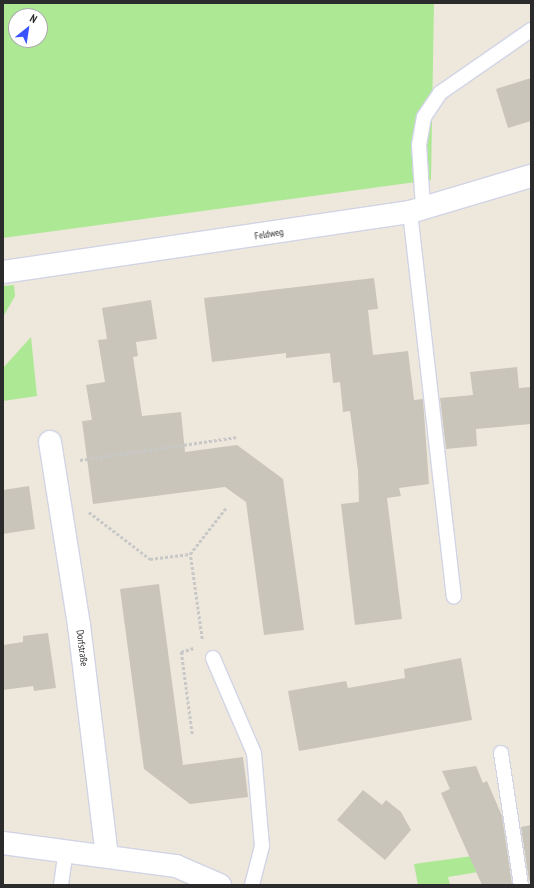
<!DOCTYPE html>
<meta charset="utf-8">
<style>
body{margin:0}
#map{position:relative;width:534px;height:888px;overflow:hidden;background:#eee7dc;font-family:"PT Sans Narrow",sans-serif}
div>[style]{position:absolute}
.green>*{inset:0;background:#ade994}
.building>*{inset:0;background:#c9c5bb}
.path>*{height:2.5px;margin-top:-1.25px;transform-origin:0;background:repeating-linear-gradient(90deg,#c8c8c8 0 3px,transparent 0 5px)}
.roads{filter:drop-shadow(1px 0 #d1d4e5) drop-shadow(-1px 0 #d1d4e5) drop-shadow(0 1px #d1d4e5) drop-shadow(0 -1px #d1d4e5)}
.lane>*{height:14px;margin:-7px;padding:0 7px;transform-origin:7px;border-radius:7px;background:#fff}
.street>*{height:22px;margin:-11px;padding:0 11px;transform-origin:11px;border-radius:11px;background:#fff}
span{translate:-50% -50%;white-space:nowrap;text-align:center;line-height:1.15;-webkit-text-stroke:3px #fff;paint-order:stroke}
.street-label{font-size:10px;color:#2b2b2b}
.frame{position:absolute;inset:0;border:4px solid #2b2b2b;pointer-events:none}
.north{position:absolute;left:8px;top:8px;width:40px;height:40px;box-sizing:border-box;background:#fff;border:1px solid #aaa;border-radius:50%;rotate:30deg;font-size:11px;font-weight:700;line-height:16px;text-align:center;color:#2b2b2b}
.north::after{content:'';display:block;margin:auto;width:14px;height:18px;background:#3854ff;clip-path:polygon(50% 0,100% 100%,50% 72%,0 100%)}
</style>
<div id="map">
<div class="green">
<i style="clip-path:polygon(evenodd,3px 3px,434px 3px,431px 180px,3px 238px,3px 3px,16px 16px,40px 16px,40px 40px,16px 40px,16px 16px)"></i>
<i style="clip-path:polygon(14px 285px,15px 296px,3px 317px,3px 286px)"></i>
<i style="clip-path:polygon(31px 337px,37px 396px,3px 401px,3px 368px)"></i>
<i style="clip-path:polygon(487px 854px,490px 870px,448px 877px,450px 885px,418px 885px,414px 864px)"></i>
</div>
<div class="building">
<i style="clip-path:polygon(531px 78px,531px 121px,508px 128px,496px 89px)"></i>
<i style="clip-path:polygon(374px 278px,378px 309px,368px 310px,373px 355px,408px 351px,414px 400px,423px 399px,429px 484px,399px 488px,401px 496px,387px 498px,402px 619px,355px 625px,341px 504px,359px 502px,358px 471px,350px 411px,343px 412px,340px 382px,333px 383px,330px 353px,286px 358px,286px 353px,212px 362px,204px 298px)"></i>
<i style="clip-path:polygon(151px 300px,157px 339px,136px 342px,138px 356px,133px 357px,142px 416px,181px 412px,185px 452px,237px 445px,283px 479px,304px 630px,264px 635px,246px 502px,225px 487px,93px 504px,82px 421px,92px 420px,86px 385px,105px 382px,98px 340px,107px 339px,102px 308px)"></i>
<i style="clip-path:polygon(517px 367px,519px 388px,531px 387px,531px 424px,476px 429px,477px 446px,446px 449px,440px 398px,473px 395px,470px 372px)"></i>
<i style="clip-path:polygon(29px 486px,35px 529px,3px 534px,3px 490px)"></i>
<i style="clip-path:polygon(159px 584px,183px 765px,243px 757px,248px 797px,190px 804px,144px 769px,120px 589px)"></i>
<i style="clip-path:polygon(48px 633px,56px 688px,34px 691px,33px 686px,3px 690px,3px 645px,23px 642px,23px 636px)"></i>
<i style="clip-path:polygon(461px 658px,472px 720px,299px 751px,288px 691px,346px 681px,348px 688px,405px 678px,404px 669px)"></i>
<i style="clip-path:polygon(476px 766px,483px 783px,487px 781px,502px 816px,512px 884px,482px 885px,441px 793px,450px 789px,442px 771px)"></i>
<i style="clip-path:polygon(363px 790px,382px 805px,386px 800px,401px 812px,411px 830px,385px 860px,337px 820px)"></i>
<i style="clip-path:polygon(531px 825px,531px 881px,529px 881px,521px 827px)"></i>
</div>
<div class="path">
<i style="left:80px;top:460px;width:159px;rotate:-8.3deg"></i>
<i style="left:89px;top:512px;width:77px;rotate:37.6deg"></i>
<i style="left:150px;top:559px;width:40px;rotate:-7.1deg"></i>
<i style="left:202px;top:639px;width:86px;rotate:-98deg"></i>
<i style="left:190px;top:554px;width:58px;rotate:-52deg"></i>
<i style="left:192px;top:734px;width:83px;rotate:-97.6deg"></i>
<i style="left:181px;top:652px;width:13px;rotate:-18deg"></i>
</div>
<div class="roads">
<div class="lane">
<i style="left:423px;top:208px;width:63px;rotate:-93.6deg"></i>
<i style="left:419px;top:145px;width:28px;rotate:-80deg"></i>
<i style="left:424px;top:117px;width:29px;rotate:-56deg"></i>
<i style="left:440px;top:93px;width:111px;rotate:-34.7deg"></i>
<i style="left:410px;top:212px;width:387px;rotate:83.5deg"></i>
<i style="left:213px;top:658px;width:103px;rotate:66.7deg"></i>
<i style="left:254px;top:753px;width:93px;rotate:85.1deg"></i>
<i style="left:262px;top:846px;width:40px;rotate:104.4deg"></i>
<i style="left:501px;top:753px;width:134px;rotate:81.4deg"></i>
<i style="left:61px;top:885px;width:34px;rotate:-82deg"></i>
</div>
<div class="street">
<i style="left:3px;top:272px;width:411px;rotate:-8.4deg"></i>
<i style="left:410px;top:212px;width:126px;rotate:-16.6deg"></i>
<i style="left:50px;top:442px;width:185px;rotate:81deg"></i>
<i style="left:79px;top:625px;width:232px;rotate:83.1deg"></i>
<i style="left:3px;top:843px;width:175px;rotate:7.6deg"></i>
<i style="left:176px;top:866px;width:48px;rotate:23.4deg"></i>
</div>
</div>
<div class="street-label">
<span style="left:269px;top:234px;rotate:-9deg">Feldweg</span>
<span style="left:82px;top:648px;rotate:83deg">Dorfstraße</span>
</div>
<div class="frame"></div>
<div class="north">N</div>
</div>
